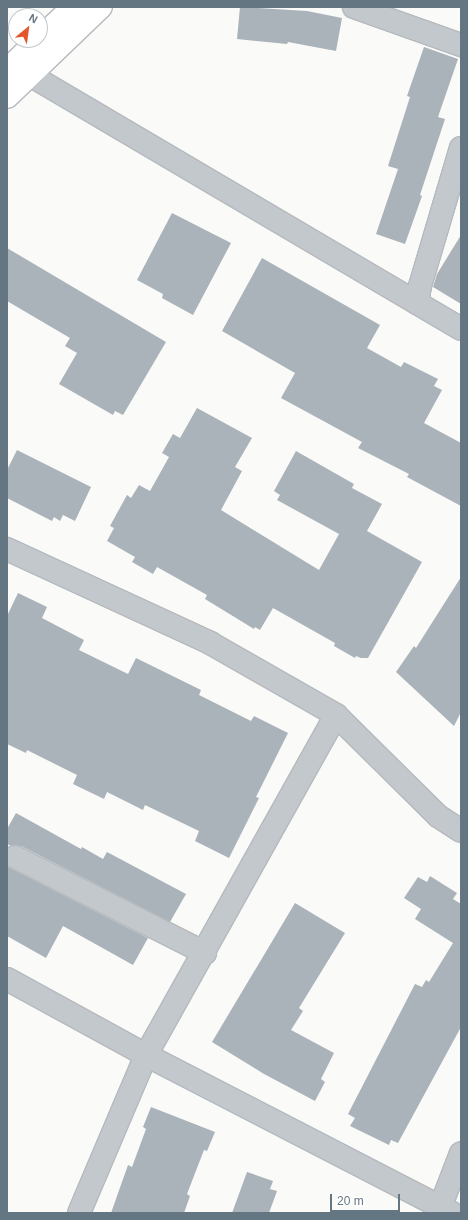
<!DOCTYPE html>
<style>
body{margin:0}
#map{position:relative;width:468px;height:1220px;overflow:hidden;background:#fafaf8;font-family:Helvetica,sans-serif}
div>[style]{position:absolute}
.building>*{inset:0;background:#aab3b9}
.roads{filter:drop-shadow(1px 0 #b5babe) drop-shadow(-1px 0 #b5babe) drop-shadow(0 1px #b5babe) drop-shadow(0 -1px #b5babe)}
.minor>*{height:22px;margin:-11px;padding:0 11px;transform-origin:11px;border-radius:11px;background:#c3c8cc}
.major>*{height:22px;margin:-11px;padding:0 11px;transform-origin:11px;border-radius:11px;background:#fff}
span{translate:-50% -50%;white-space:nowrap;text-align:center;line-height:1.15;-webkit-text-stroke:4px #fff;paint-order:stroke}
.frame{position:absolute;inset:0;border:8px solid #657683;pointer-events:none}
.north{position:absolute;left:8px;top:8px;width:40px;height:40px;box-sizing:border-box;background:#fff;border:1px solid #c1c8cd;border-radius:50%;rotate:29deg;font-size:11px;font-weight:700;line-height:16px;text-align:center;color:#657683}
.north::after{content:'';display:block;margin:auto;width:14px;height:18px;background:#e4572e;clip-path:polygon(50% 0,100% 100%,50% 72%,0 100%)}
.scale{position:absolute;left:330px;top:1194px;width:70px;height:18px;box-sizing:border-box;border:2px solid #657683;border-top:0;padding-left:5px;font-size:12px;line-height:14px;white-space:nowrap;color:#657683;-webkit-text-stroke:3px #fff;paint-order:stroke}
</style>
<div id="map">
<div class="building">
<i style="clip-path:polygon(240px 7px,307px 11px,342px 18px,336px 51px,288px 42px,287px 44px,237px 39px)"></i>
<i style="clip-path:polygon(424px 47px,458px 59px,438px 117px,445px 119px,420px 195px,422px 196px,405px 244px,376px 234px,398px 169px,388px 166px,410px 97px,407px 96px)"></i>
<i style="clip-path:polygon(172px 213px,231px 243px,193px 315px,162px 298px,163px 294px,137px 280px)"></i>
<i style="clip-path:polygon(461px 235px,461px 304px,433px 287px,437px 274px)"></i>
<i style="clip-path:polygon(7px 248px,166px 342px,123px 415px,115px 411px,113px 415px,59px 384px,77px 353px,65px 346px,70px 338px,7px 301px)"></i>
<i style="clip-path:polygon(262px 258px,380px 325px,367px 348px,401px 367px,404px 362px,438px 379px,434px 386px,442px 390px,424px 423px,461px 443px,461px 506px,407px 477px,409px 474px,358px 448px,362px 442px,281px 398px,295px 373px,222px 331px)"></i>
<i style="clip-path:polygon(197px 408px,252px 438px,235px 467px,242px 471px,221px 510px,319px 570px,339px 534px,277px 500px,280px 495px,274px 491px,296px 451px,354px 484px,352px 488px,382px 504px,367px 531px,422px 562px,368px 658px,361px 658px,356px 656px,355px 658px,334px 646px,335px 643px,273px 608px,260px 630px,255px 627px,254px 629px,205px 599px,207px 595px,157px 567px,153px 574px,132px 562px,135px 557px,107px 541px,114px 528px,110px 526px,127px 495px,131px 498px,139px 485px,150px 491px,169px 457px,162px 453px,173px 434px,180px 438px)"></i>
<i style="clip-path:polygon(17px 450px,91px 487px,75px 521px,63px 515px,60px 521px,54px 517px,52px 521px,7px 498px,7px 470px)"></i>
<i style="clip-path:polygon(461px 577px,461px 712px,454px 726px,396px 672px,414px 646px,416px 648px)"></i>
<i style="clip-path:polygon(18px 593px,47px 607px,42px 618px,84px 640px,79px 650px,128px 674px,136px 658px,201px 690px,199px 695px,251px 721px,254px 716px,288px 733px,256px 797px,259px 798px,229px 858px,195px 841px,199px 831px,145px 805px,143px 810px,107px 792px,104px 799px,73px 784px,77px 775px,27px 750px,26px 753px,7px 744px,7px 616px)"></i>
<i style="clip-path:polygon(16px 813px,81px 849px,82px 847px,103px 859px,107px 852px,186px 894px,170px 922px,21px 846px,11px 846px,7px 844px,7px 829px)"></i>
<i style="clip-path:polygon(8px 867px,148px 938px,133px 965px,63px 926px,46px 958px,7px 936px)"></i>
<i style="clip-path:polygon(430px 876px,457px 893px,453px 899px,461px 904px,461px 1027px,398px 1143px,391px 1140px,389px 1145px,350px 1126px,355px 1118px,348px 1114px,415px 984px,422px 987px,426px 980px,429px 982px,453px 943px,415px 919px,421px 909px,404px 898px,418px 877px,427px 882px)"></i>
<i style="clip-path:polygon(295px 903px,345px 933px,299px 1008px,303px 1011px,291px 1030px,334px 1053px,321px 1079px,325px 1082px,315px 1101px,264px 1074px,212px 1042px)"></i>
<i style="clip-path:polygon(151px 1107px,215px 1132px,207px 1151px,204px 1150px,187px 1194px,190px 1196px,184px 1213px,111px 1213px,128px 1165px,132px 1167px,146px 1129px,143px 1127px)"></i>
<i style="clip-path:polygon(247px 1172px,273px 1181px,270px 1189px,277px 1191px,269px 1213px,232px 1213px)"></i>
</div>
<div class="roads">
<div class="minor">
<i style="left:354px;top:7px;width:114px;rotate:19.6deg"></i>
<i style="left:30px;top:75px;width:500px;rotate:30.51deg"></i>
<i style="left:417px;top:303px;width:17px;rotate:-80deg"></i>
<i style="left:420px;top:286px;width:144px;rotate:-73.5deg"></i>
<i style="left:7px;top:549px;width:224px;rotate:24.8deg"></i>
<i style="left:210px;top:643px;width:145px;rotate:29.7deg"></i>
<i style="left:336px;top:715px;width:144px;rotate:44.7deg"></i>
<i style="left:438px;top:816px;width:27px;rotate:33deg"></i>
<i style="left:15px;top:857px;width:213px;rotate:26.8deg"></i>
<i style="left:7px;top:979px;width:158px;rotate:28.7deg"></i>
<i style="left:146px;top:1055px;width:344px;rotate:27.3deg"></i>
<i style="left:79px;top:1213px;width:172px;rotate:-67deg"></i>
<i style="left:146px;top:1055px;width:389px;rotate:-60.8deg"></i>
<i style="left:438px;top:1213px;width:64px;rotate:-69deg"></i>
</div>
<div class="major">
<i style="left:40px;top:38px;width:45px;rotate:-43.2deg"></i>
<i style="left:7px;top:70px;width:43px;rotate:-44.1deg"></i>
<i style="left:7px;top:97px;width:130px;rotate:-43.8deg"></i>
</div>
</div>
<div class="frame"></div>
<div class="north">N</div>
<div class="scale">20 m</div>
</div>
